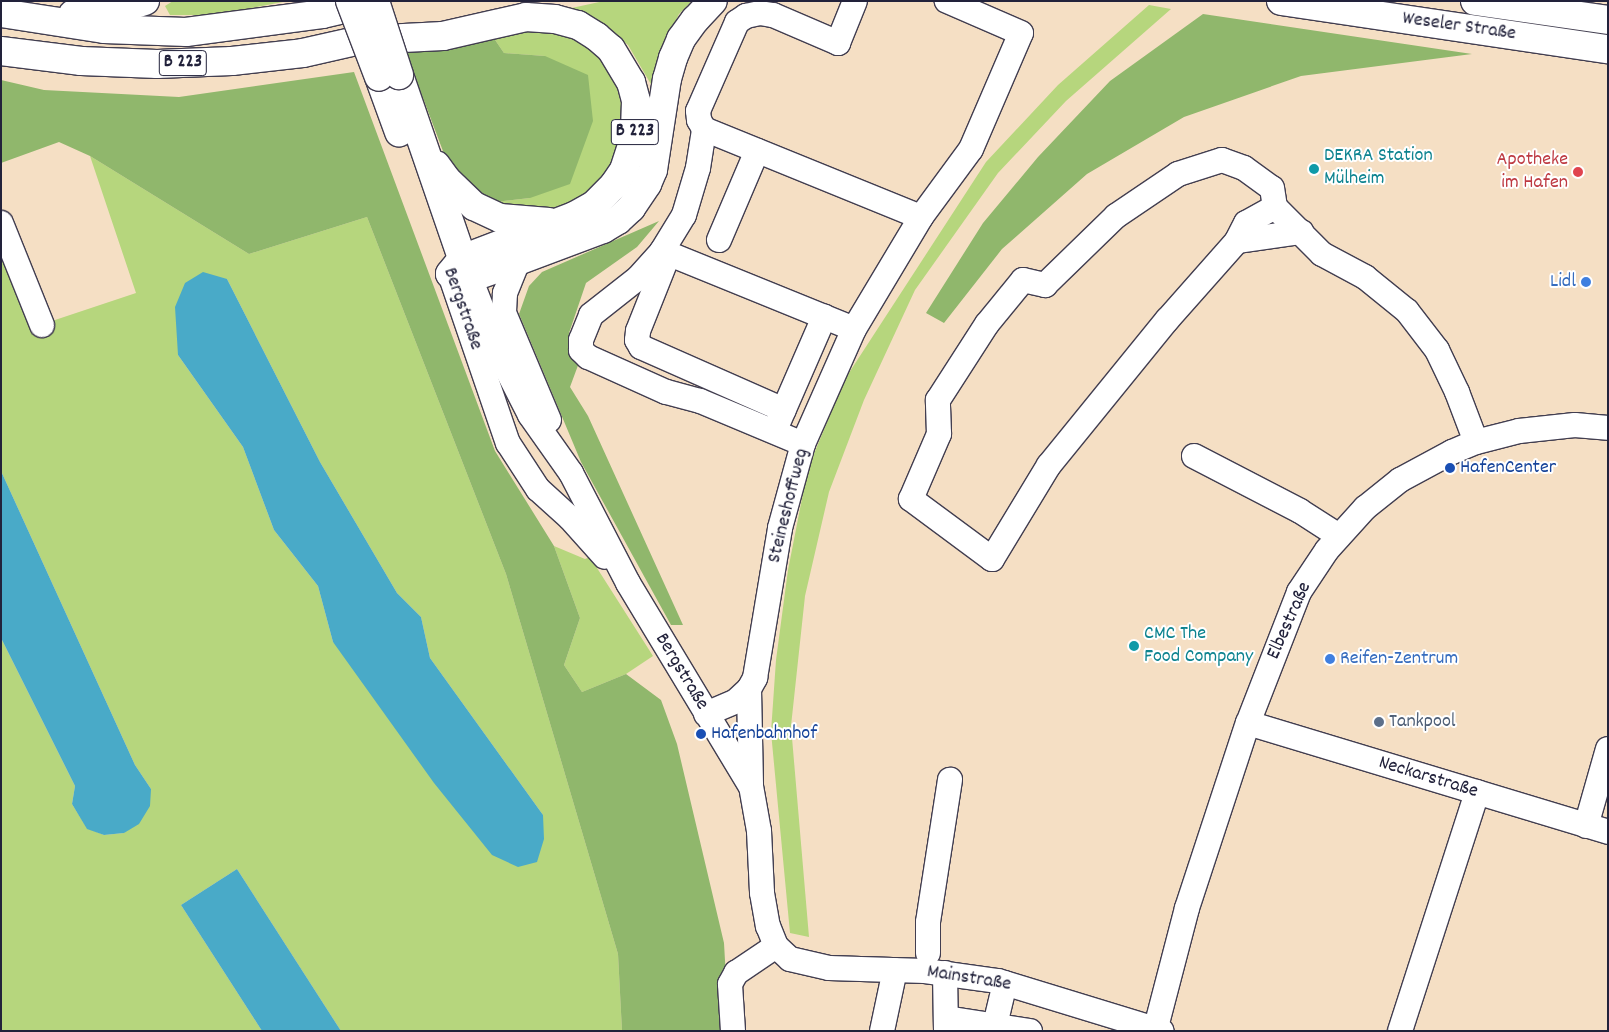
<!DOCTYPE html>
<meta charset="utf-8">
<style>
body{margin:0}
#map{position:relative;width:1609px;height:1032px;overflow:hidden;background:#f5dfc4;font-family:Dekko,sans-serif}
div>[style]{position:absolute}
.green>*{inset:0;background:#b6d67d}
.forest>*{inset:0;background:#90b76c}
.water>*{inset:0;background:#49aac8}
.roads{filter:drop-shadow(1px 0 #423e50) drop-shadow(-1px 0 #423e50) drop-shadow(0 1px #423e50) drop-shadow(0 -1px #423e50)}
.minor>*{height:24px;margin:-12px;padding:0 12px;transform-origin:12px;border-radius:12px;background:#fff}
.major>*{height:28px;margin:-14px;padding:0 14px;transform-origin:14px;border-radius:14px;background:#fff}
.bridges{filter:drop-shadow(1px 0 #423e50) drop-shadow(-1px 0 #423e50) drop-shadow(0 1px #423e50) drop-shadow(0 -1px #423e50)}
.major-bridge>*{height:28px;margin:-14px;padding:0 14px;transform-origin:14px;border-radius:14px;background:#fff}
.dots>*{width:14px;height:14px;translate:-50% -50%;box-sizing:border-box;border:2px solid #fff;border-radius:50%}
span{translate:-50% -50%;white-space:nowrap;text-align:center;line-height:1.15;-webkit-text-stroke:4px #fff;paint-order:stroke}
.shield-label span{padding:1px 4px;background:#fff;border:1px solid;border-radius:4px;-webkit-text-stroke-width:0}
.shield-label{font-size:19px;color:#22223b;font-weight:700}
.street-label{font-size:20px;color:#22223b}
.culture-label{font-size:20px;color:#0d838f}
.left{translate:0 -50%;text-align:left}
.health-label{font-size:20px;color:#be3a42}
.right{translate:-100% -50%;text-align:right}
.shop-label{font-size:20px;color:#366cbe}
.transit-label{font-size:20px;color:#164399}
.service-label{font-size:20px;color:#4e5e75}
.frame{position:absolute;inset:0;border:2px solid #22223b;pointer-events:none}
</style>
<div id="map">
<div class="green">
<i style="clip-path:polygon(173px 1px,288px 1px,216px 15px,170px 15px,165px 6px)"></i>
<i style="clip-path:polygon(604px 1px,692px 1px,679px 14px,662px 49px,652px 86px,628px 45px,599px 21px,567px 9px)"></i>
<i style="clip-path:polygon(1149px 5px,1171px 9px,1066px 101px,998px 173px,915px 290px,864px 400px,829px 492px,805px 596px,791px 726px,809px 937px,790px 933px,771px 732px,776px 660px,788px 570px,808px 468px,845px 379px,986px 162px,1058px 85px)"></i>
<i style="clip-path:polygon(526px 25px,573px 34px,612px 68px,623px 111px,621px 143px,608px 169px,585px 197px,555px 213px,486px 203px,530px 198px,545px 56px,504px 53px,491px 34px)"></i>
<i style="clip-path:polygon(evenodd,90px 156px,249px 254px,367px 217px,506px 574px,618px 954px,622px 1031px,341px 1031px,237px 869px,181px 905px,262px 1031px,1px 1031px,1px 638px,75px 786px,72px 804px,87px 828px,104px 835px,124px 833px,151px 789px,135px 765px,1px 471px,1px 244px,52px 321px,136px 293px,90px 156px,227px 279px,320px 462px,397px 593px,421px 617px,430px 658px,543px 815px,333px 642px,318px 586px,274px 530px,243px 447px,178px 355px,227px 279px)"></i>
<i style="clip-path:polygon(554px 546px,585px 559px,590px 557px,653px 656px,626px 674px,582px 692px,564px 665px,580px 618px)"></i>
</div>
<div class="forest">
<i style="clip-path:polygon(1203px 14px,1472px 54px,1301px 76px,1184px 117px,1087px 174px,1002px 249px,944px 323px,926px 313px,983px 223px,1038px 157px,1110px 81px)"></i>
<i style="clip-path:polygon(491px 34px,504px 53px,545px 56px,588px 75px,593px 121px,570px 184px,530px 198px,486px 203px,452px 175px,406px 53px)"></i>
<i style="clip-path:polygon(354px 72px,495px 451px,554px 546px,580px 618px,564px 665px,582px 692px,626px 674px,661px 700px,677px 744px,724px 943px,729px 1031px,622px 1031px,618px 954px,506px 574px,367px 217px,249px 254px,90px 156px,59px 142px,1px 163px,1px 80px,44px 90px,179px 97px)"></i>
<i style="clip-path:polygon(659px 221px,637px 247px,586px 283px,569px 333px,580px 360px,570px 387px,588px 416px,683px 625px,671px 625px,581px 462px,519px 314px,529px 286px,542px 272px)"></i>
</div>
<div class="water">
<i style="clip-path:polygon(203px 272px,227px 279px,320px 462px,397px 593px,421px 617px,430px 658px,543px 815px,544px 839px,537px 862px,518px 867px,492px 855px,434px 783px,333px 642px,318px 586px,274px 530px,243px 447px,178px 355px,175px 307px,185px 283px)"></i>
<i style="clip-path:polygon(1px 471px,135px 765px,151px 789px,150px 806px,139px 824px,124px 833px,104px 835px,87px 829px,72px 804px,75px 786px,1px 638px)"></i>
<i style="clip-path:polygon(237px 869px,341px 1031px,262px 1031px,181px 905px)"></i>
</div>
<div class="roads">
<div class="minor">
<i style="left:704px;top:129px;width:234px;rotate:22.1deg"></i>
<i style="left:1275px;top:207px;width:33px;rotate:151deg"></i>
<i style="left:1246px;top:223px;width:20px;rotate:117deg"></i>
<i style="left:1237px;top:241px;width:106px;rotate:131.5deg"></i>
<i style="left:1167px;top:320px;width:187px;rotate:129.1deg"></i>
<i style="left:1049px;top:465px;width:110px;rotate:121.2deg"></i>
<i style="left:992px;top:559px;width:101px;rotate:-143.5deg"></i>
<i style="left:911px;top:499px;width:71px;rotate:-66.7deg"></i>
<i style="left:939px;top:434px;width:34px;rotate:-92deg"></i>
<i style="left:938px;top:400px;width:90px;rotate:-57.2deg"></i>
<i style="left:987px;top:324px;width:57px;rotate:-50.7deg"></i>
<i style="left:1023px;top:280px;width:23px;rotate:13deg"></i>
<i style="left:1045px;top:285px;width:99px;rotate:-44.2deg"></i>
<i style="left:1116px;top:216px;width:75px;rotate:-34.1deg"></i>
<i style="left:1178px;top:174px;width:46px;rotate:-17.7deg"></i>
<i style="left:1222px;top:160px;width:23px;rotate:20deg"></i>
<i style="left:1244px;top:168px;width:34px;rotate:36deg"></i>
<i style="left:1272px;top:188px;width:19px;rotate:81deg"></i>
<i style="left:1275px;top:207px;width:66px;rotate:45deg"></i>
<i style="left:1322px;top:254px;width:49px;rotate:28.1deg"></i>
<i style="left:1365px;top:277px;width:54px;rotate:39deg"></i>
<i style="left:1407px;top:311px;width:49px;rotate:52.4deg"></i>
<i style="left:1437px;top:350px;width:47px;rotate:64.5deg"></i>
<i style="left:1457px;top:392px;width:53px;rotate:69.2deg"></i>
<i style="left:1px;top:223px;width:110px;rotate:68.1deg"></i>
<i style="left:719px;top:240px;width:97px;rotate:-66.9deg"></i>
<i style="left:1237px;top:241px;width:65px;rotate:-8deg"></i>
<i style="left:662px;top:251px;width:207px;rotate:22.1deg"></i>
<i style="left:669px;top:253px;width:84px;rotate:111.7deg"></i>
<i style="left:638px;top:331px;width:9px;rotate:96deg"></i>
<i style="left:637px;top:340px;width:8px;rotate:60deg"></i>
<i style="left:641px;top:347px;width:156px;rotate:23.8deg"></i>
<i style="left:518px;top:261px;width:35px;rotate:112deg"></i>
<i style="left:505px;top:293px;width:20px;rotate:93deg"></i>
<i style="left:504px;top:313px;width:116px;rotate:67.2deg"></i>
<i style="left:450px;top:274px;width:179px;rotate:71.1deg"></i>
<i style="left:508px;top:443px;width:55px;rotate:56.9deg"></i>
<i style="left:538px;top:489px;width:43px;rotate:42.2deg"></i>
<i style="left:570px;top:518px;width:52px;rotate:48.1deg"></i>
<i style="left:470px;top:278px;width:90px;rotate:68.6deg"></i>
<i style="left:503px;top:362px;width:59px;rotate:63deg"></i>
<i style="left:530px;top:415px;width:71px;rotate:54.7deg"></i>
<i style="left:571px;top:473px;width:124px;rotate:62.6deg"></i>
<i style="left:628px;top:583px;width:236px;rotate:58.9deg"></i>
<i style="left:778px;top:423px;width:116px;rotate:-66.5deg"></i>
<i style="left:803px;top:444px;width:112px;rotate:-157.3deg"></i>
<i style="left:700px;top:401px;width:35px;rotate:-165deg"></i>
<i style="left:666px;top:392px;width:85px;rotate:-155.8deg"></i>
<i style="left:588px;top:357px;width:10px;rotate:-135deg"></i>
<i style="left:581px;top:350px;width:10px;rotate:-90deg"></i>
<i style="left:581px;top:340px;width:27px;rotate:-68deg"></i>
<i style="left:591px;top:315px;width:60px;rotate:-38.2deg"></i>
<i style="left:638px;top:278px;width:36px;rotate:-48deg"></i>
<i style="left:662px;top:251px;width:42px;rotate:-58.6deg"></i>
<i style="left:684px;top:215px;width:49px;rotate:-73.4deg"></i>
<i style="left:698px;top:168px;width:39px;rotate:-81deg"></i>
<i style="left:704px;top:129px;width:10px;rotate:-119deg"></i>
<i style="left:699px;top:120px;width:9px;rotate:-96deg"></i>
<i style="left:698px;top:111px;width:97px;rotate:-66.3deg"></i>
<i style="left:737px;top:22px;width:11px;rotate:-34deg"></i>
<i style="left:746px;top:16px;width:14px;rotate:-12deg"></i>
<i style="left:760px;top:13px;width:13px;rotate:9deg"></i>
<i style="left:773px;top:15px;width:71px;rotate:23.3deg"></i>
<i style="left:838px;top:43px;width:45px;rotate:-68deg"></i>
<i style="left:1194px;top:456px;width:119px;rotate:27.4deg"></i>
<i style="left:1300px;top:511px;width:46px;rotate:32.7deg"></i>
<i style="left:749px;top:689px;width:97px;rotate:88.8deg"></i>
<i style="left:751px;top:786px;width:46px;rotate:79.9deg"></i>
<i style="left:759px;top:831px;width:62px;rotate:87.2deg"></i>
<i style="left:762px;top:893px;width:34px;rotate:80deg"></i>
<i style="left:768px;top:926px;width:22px;rotate:68deg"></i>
<i style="left:776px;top:946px;width:19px;rotate:43deg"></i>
<i style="left:790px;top:959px;width:40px;rotate:13deg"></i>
<i style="left:829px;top:968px;width:96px;rotate:1.8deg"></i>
<i style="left:925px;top:971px;width:74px;rotate:7.8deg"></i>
<i style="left:998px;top:981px;width:171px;rotate:17deg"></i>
<i style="left:706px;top:714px;width:33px;rotate:-23deg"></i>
<i style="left:736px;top:701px;width:18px;rotate:-43deg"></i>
<i style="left:749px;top:689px;width:13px;rotate:-61deg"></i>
<i style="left:755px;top:678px;width:152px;rotate:-80.5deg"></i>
<i style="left:780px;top:528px;width:87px;rotate:-74.7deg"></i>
<i style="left:803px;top:444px;width:126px;rotate:-66.1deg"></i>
<i style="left:854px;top:329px;width:131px;rotate:-59.1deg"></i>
<i style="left:921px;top:217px;width:84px;rotate:-53.7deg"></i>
<i style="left:971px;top:149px;width:126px;rotate:-66.7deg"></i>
<i style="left:1021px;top:33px;width:81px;rotate:-156.6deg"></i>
<i style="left:1248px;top:723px;width:376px;rotate:16.8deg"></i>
<i style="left:1586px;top:826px;width:80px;rotate:-74.1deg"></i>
<i style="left:928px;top:953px;width:31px;rotate:-90deg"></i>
<i style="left:928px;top:922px;width:144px;rotate:-81.2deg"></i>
<i style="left:945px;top:973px;width:58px;rotate:89deg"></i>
<i style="left:946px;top:1018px;width:85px;rotate:8.8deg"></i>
<i style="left:995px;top:1025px;width:43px;rotate:-76.6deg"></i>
<i style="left:733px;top:1031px;width:47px;rotate:-93.7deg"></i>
<i style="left:730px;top:984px;width:13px;rotate:-61deg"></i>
<i style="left:736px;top:973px;width:48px;rotate:-34deg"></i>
<i style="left:882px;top:1031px;width:62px;rotate:-78deg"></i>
<i style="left:1155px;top:1031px;width:127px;rotate:-75.4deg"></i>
<i style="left:1187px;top:908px;width:195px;rotate:-71.8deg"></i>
<i style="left:1248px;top:723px;width:141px;rotate:-68.7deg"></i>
<i style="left:1299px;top:592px;width:50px;rotate:-56.3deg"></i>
<i style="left:1327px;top:550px;width:57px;rotate:-47.9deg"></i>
<i style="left:1365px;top:508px;width:45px;rotate:-38.7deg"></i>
<i style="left:1400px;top:480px;width:59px;rotate:-28.3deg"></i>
<i style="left:1452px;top:452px;width:26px;rotate:-23deg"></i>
<i style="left:1476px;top:442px;width:44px;rotate:-14.3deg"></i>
<i style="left:1519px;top:431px;width:56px;rotate:-6.1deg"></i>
<i style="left:1575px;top:425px;width:33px;rotate:5deg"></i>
<i style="left:1400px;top:1031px;width:251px;rotate:-72.1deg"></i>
</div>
<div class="major">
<i style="left:1281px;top:1px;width:331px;rotate:8.4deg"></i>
<i style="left:1475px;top:1px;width:134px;rotate:8.1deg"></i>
<i style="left:1px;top:13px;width:104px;rotate:8.8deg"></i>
<i style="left:104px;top:29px;width:82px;rotate:2.1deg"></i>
<i style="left:186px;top:32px;width:137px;rotate:-7.5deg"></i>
<i style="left:322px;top:14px;width:53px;rotate:-13deg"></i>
<i style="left:73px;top:14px;width:14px;rotate:4deg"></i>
<i style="left:87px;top:15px;width:40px;rotate:-12deg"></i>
<i style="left:126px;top:7px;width:20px;rotate:-18deg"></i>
<i style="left:364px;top:40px;width:79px;rotate:-2.9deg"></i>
<i style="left:443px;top:36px;width:85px;rotate:-12.9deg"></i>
<i style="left:526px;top:17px;width:29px;rotate:4deg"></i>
<i style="left:555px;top:19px;width:24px;rotate:15deg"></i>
<i style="left:578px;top:25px;width:22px;rotate:32deg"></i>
<i style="left:597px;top:37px;width:18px;rotate:41deg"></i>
<i style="left:611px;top:49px;width:39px;rotate:59deg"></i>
<i style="left:631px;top:82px;width:20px;rotate:75deg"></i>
<i style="left:636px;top:101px;width:35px;rotate:92deg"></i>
<i style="left:635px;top:136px;width:36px;rotate:108deg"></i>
<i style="left:624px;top:170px;width:18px;rotate:124deg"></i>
<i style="left:614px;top:185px;width:28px;rotate:135deg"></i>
<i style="left:594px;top:205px;width:23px;rotate:151deg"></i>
<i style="left:574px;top:216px;width:120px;rotate:159deg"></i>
<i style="left:462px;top:259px;width:19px;rotate:129deg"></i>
<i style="left:1px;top:51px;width:81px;rotate:7.1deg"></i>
<i style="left:81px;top:61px;width:76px;rotate:2.3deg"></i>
<i style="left:157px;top:64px;width:75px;rotate:-2.3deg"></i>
<i style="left:232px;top:61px;width:71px;rotate:-6.4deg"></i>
<i style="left:303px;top:53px;width:81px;rotate:-12.8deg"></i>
<i style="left:399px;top:75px;width:212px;rotate:71deg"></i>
<i style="left:379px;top:77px;width:59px;rotate:70deg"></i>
<i style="left:436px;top:165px;width:17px;rotate:54deg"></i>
<i style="left:446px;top:179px;width:39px;rotate:44deg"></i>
<i style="left:474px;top:206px;width:29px;rotate:25deg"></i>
<i style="left:500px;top:218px;width:49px;rotate:4.7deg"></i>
<i style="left:450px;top:274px;width:20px;rotate:11deg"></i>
<i style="left:470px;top:278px;width:51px;rotate:-19.5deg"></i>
<i style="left:518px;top:261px;width:91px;rotate:-20.6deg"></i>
<i style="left:603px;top:229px;width:17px;rotate:-31deg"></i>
<i style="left:618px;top:220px;width:18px;rotate:-43deg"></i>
<i style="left:631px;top:208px;width:29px;rotate:-56deg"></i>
<i style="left:647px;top:184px;width:15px;rotate:-67deg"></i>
<i style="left:653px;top:170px;width:92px;rotate:-81.3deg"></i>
<i style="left:667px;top:79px;width:22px;rotate:-74deg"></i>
<i style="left:673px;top:58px;width:21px;rotate:-67deg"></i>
<i style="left:681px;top:39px;width:24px;rotate:-54deg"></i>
<i style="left:695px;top:20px;width:26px;rotate:-47deg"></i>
</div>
</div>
<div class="bridges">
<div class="major-bridge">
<i style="left:350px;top:1px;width:81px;rotate:69.1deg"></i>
<i style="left:375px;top:1px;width:78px;rotate:72deg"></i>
</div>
</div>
<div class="dots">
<i style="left:1314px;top:169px;background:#0f9aa8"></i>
<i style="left:1578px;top:172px;background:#e0444e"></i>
<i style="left:1586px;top:282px;background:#3f7fe0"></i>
<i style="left:1450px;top:468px;background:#1a4fb4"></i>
<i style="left:1134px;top:646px;background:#0f9aa8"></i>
<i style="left:1330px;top:659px;background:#3f7fe0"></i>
<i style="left:1379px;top:722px;background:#5c6f8a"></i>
<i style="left:701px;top:734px;background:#1a4fb4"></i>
</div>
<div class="shield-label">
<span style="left:183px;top:63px">B 223</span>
<span style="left:635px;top:132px">B 223</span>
</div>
<div class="street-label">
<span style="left:1459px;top:27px;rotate:8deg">Weseler Straße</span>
<span style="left:462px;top:309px;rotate:71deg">Bergstraße</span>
<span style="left:789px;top:506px;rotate:-76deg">Steineshoffweg</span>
<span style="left:1290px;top:621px;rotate:-66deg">Elbestraße</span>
<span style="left:681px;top:672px;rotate:59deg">Bergstraße</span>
<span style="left:1428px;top:778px;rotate:17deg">Neckarstraße</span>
<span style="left:969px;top:979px;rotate:9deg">Mainstraße</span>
</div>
<div class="culture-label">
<span class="left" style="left:1324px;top:168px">DEKRA Station<br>Mülheim</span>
<span class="left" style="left:1144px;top:646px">CMC The<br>Food Company</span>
</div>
<div class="health-label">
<span class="right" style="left:1568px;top:172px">Apotheke<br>im Hafen</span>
</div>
<div class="shop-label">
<span class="right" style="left:1576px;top:282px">Lidl</span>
<span class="left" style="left:1340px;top:659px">Reifen-Zentrum</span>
</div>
<div class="transit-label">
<span class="left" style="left:1460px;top:468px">HafenCenter</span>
<span class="left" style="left:711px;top:734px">Hafenbahnhof</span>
</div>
<div class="service-label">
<span class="left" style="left:1389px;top:722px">Tankpool</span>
</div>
<div class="frame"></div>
</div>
